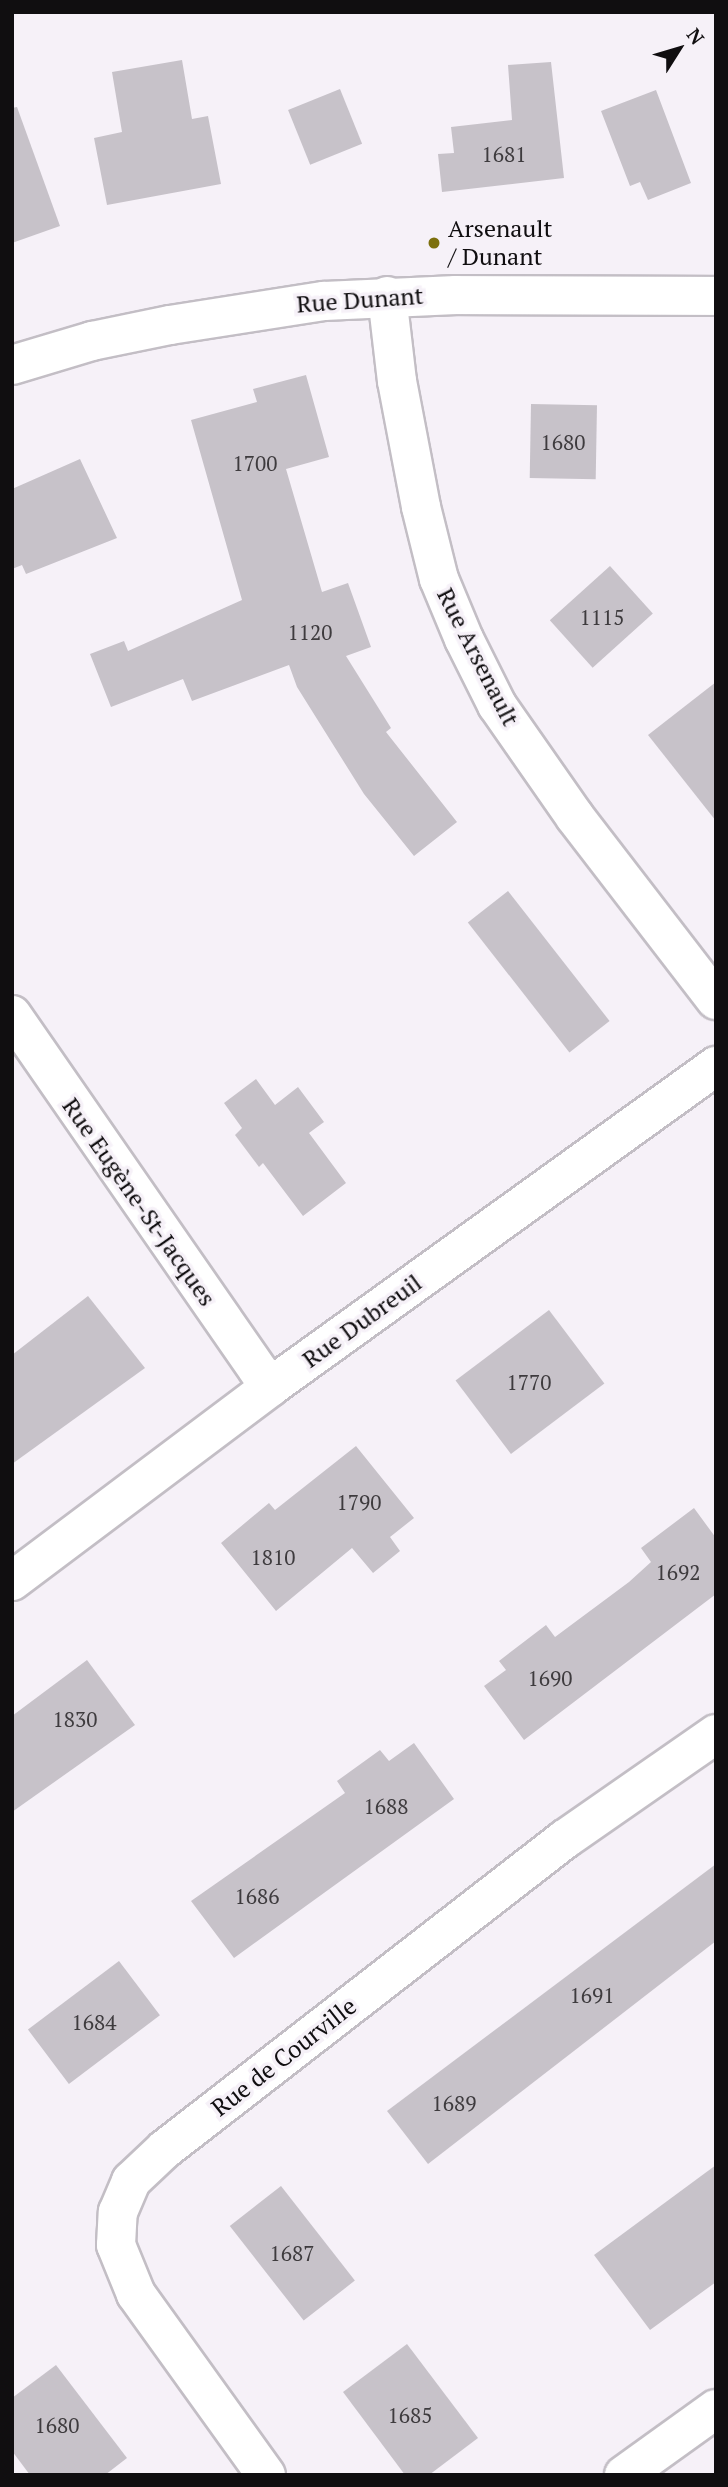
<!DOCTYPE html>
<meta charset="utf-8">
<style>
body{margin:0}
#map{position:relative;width:728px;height:2487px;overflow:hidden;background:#f6f1f8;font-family:"PT Serif",serif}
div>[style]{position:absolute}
.building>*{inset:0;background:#c7c2c9;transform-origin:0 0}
.roads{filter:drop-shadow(2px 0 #c3bec5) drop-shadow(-2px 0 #c3bec5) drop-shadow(0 2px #c3bec5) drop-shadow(0 -2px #c3bec5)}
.street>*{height:38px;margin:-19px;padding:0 19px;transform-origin:19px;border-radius:19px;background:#fff}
.secondary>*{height:38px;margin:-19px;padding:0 19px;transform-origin:19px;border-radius:19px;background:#fff}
.dots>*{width:19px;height:19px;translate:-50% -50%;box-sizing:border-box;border:4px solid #f6f1f8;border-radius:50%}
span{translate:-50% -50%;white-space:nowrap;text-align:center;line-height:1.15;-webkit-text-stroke:7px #f6f1f8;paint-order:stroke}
.number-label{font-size:21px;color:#3e3b3e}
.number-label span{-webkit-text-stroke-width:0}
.poi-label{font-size:24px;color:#100e10}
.left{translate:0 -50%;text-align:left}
.street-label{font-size:24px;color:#100e10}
.frame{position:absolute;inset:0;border:14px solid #100e10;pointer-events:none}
.north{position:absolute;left:644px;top:14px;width:70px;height:70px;-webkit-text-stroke:5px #f6f1f8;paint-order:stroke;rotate:53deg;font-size:19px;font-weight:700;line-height:28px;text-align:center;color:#100e10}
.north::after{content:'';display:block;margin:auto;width:24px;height:32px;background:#100e10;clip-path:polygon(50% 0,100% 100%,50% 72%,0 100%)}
</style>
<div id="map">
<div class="building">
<i style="clip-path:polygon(182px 60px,192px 119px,208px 116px,221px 184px,107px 205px,94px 138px,122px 132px,112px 72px)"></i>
<i style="clip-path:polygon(551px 62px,564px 178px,442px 192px,438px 154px,454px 153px,451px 127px,512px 120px,508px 65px)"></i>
<i style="left:340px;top:89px;width:59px;height:56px;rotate:68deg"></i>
<i style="clip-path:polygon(656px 90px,691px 183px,648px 200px,640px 182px,630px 186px,601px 111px)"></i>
<i style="clip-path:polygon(17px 107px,60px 226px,12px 243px,12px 108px)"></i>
<i style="clip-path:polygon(306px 375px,329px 457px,286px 469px,322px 592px,348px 583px,371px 647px,346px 656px,391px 728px,386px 732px,457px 822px,414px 856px,364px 794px,297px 687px,289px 665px,192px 701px,183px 679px,111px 707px,90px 654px,124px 641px,128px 651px,242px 600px,191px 420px,257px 402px,253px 389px)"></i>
<i style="left:531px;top:404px;width:66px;height:74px;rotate:1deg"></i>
<i style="clip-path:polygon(80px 459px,117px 538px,26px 574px,22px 565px,12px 569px,12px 489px)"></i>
<i style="left:610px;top:566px;width:64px;height:81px;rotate:48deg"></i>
<i style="clip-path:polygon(716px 682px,716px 821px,648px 735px)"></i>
<i style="left:508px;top:891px;width:165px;height:51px;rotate:52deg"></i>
<i style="clip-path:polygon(256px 1079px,275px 1105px,298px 1087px,324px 1122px,309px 1133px,346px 1183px,303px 1216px,263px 1163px,259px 1167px,235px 1135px,242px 1128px,224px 1103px)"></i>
<i style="clip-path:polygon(88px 1296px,145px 1368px,12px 1464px,12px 1355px)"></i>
<i style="left:549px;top:1310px;width:92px;height:117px;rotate:53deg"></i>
<i style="clip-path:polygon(356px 1446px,414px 1518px,390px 1537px,400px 1551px,373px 1573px,352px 1548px,276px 1611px,221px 1543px,269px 1503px,275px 1510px)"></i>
<i style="clip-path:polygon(694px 1508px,716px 1538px,716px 1594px,524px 1740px,484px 1686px,506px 1670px,499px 1661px,546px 1625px,555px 1637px,629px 1582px,651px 1562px,641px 1548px)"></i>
<i style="clip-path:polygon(87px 1660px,135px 1725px,12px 1812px,12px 1716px)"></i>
<i style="clip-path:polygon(414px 1743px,454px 1799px,234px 1958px,191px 1901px,345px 1793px,337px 1781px,380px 1750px,389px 1761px)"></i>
<i style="clip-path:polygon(716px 1864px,716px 1941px,428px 2164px,387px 2111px)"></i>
<i style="left:119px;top:1961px;width:68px;height:114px;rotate:53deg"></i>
<i style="clip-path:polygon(716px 2165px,716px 2282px,650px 2330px,594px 2255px)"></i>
<i style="left:281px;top:2186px;width:120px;height:65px;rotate:52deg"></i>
<i style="clip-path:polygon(407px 2344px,478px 2438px,429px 2475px,405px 2475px,343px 2392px)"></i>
<i style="clip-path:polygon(56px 2365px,127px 2458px,105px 2475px,30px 2475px,12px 2451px,12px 2398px)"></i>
</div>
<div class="roads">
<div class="street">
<i style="left:387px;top:296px;width:86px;rotate:83.3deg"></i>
<i style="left:397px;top:381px;width:128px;rotate:79.2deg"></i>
<i style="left:421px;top:507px;width:74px;rotate:76deg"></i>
<i style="left:439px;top:579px;width:65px;rotate:67.4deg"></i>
<i style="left:464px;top:639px;width:74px;rotate:63.4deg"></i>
<i style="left:497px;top:705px;width:136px;rotate:55.1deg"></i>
<i style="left:575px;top:817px;width:231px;rotate:52.4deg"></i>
<i style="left:12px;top:1015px;width:453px;rotate:55.3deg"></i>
<i style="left:12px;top:1581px;width:323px;rotate:-36.9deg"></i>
<i style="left:270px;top:1387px;width:550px;rotate:-35.74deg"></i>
<i style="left:266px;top:2475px;width:223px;rotate:-125.7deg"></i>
<i style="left:136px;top:2294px;width:53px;rotate:-112.2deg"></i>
<i style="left:116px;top:2245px;width:33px;rotate:-87deg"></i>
<i style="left:118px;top:2212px;width:34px;rotate:-67deg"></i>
<i style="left:131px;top:2181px;width:47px;rotate:-43.3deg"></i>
<i style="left:165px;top:2149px;width:506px;rotate:-37.78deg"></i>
<i style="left:565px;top:1839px;width:184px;rotate:-34.8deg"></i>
<i style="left:624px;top:2475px;width:113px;rotate:-35.7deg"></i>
</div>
<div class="secondary">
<i style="left:12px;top:365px;width:84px;rotate:-16.7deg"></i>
<i style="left:92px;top:341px;width:80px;rotate:-11.6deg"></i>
<i style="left:170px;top:325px;width:156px;rotate:-8.9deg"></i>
<i style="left:324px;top:301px;width:132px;rotate:-2.6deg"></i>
<i style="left:456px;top:295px;width:260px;rotate:0.2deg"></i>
</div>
</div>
<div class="dots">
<i style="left:434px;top:243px;background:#7c6f0d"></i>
</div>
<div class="number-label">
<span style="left:504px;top:154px">1681</span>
<span style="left:563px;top:442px">1680</span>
<span style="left:255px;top:463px">1700</span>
<span style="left:602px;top:617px">1115</span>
<span style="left:310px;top:632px">1120</span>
<span style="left:529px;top:1382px">1770</span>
<span style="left:359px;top:1502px">1790</span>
<span style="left:273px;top:1557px">1810</span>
<span style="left:678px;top:1572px">1692</span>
<span style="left:550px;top:1678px">1690</span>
<span style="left:75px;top:1719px">1830</span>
<span style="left:386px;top:1806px">1688</span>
<span style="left:257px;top:1896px">1686</span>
<span style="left:592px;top:1995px">1691</span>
<span style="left:94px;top:2022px">1684</span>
<span style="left:454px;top:2103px">1689</span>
<span style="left:292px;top:2253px">1687</span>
<span style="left:410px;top:2415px">1685</span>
<span style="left:57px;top:2425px">1680</span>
</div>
<div class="poi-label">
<span class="left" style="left:448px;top:243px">Arsenault<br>/ Dunant</span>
</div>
<div class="street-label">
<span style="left:360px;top:300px;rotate:-4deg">Rue Dunant</span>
<span style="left:478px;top:657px;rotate:63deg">Rue Arsenault</span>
<span style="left:139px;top:1202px;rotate:55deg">Rue Eugène-St-Jacques</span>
<span style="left:362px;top:1321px;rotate:-36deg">Rue Dubreuil</span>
<span style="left:284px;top:2057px;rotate:-38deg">Rue de Courville</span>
</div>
<div class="frame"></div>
<div class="north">N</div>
</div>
